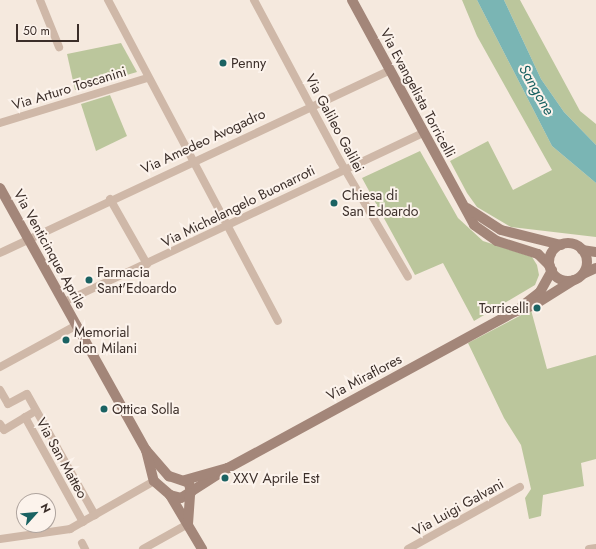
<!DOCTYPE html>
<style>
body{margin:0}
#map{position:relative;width:596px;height:549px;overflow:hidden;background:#f5e9de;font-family:Jost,sans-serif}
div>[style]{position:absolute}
.green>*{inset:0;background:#bbc69c}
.water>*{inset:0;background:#7ab5b4}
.street>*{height:8px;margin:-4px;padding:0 4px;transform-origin:4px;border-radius:4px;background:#cfb8a8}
.secondary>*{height:10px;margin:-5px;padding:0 5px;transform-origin:5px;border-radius:5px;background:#a38679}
.secondary>.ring{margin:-5px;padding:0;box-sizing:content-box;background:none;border:10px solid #a38679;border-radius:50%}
.dots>*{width:11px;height:11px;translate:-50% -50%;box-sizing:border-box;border:2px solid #fcf3ec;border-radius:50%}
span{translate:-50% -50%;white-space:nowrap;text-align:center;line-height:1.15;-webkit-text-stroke:4px #fcf3ec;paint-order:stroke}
.poi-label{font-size:14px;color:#3b2e29}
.left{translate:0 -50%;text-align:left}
.right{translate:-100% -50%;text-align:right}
.street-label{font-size:14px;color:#3b2e29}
.water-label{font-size:15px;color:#1a6262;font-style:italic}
.north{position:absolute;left:16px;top:493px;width:40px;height:40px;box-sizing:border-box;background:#fcf3ec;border:1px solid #afa49e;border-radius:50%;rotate:63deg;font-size:11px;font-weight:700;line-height:16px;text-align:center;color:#3b2e29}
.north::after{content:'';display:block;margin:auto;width:14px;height:18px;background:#1a6262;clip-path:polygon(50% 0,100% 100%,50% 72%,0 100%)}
.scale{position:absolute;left:16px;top:24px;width:63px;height:18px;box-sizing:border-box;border:2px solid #3b2e29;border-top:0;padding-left:5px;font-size:12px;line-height:14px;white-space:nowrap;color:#3b2e29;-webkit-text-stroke:3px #fcf3ec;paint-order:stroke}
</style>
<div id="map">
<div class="green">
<i style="clip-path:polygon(462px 0,477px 0,552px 146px,596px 183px,596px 237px,511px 227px,477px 207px,467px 193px,450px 161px,488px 141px,513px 190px,552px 170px,477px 36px)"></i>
<i style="clip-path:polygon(504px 0,520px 0,580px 111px,596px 124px,596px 145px,564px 112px,541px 79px)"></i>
<i style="clip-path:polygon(121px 43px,137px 72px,75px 90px,67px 54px)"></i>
<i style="clip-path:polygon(110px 95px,127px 136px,96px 151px,81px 104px)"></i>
<i style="clip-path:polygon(420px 151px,458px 218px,483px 241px,532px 257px,537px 265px,539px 275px,535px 285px,474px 321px,443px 263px,415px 275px,362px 178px)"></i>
<i style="clip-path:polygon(531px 310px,547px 369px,596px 355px,596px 459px,581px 463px,584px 486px,543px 495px,541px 516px,529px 519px,525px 498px,531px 489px,521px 445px,504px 418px,468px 343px)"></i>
</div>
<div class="water">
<i style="clip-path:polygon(477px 0,504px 0,541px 79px,564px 112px,596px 145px,596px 183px,552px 146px)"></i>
</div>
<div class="street">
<i style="left:40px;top:0;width:51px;rotate:68deg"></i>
<i style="left:108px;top:0;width:363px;rotate:62.1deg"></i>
<i style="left:254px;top:0;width:183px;rotate:61.9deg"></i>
<i style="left:340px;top:161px;width:134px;rotate:59.6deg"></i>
<i style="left:0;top:123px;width:154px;rotate:-17deg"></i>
<i style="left:110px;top:199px;width:75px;rotate:60.4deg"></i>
<i style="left:0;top:253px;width:431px;rotate:-25.1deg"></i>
<i style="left:64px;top:302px;width:397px;rotate:-25.2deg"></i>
<i style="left:0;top:367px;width:88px;rotate:-28.6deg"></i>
<i style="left:0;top:390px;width:16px;rotate:60deg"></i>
<i style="left:8px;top:404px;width:21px;rotate:-28deg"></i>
<i style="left:27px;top:394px;width:139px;rotate:60.7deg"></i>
<i style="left:25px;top:417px;width:120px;rotate:61.1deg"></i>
<i style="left:0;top:424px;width:7px;rotate:56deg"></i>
<i style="left:4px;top:430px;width:37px;rotate:-31deg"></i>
<i style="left:0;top:539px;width:71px;rotate:-8.1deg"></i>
<i style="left:70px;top:529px;width:97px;rotate:-29.7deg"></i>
<i style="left:82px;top:543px;width:7px;rotate:63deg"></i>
<i style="left:143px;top:549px;width:51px;rotate:-29.1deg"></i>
<i style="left:408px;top:549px;width:128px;rotate:-29deg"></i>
<i style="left:589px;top:549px;width:7px;rotate:-8deg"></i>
</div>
<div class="secondary">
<i style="left:352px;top:0;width:256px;rotate:61.5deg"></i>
<i style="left:474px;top:225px;width:28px;rotate:35deg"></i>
<i style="left:497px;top:241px;width:43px;rotate:17.6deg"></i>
<i style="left:538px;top:254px;width:17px;rotate:45deg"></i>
<i style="left:0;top:188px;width:300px;rotate:60.9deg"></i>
<i style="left:146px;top:450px;width:35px;rotate:49deg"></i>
<i style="left:169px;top:476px;width:21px;rotate:19deg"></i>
<i style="left:189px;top:483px;width:10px;rotate:79deg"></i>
<i style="left:467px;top:208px;width:40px;rotate:32.9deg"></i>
<i style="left:501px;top:230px;width:62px;rotate:14deg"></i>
<i class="ring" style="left:549px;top:243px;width:28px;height:28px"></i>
<i style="left:582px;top:250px;width:14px;rotate:8deg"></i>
<i style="left:583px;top:274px;width:14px;rotate:-25deg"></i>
<i style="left:522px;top:306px;width:23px;rotate:-38deg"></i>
<i style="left:540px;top:292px;width:25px;rotate:-61deg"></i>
<i style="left:146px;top:450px;width:32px;rotate:76deg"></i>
<i style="left:154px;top:481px;width:21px;rotate:41deg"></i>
<i style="left:170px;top:495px;width:11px;rotate:15deg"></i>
<i style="left:181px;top:498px;width:56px;rotate:-32.6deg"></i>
<i style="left:228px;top:468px;width:326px;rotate:-28.6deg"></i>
<i style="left:514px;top:312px;width:21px;rotate:-19deg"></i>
<i style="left:534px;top:305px;width:47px;rotate:-32deg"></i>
<i style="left:185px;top:480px;width:44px;rotate:-15.9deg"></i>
<i style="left:170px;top:495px;width:63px;rotate:59.3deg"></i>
<i style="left:188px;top:524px;width:31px;rotate:-86deg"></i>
</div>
<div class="dots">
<i style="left:223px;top:63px;background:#1a6262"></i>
<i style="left:334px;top:203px;background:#1a6262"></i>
<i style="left:89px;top:280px;background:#1a6262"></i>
<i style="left:537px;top:308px;background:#1a6262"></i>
<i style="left:66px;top:340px;background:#1a6262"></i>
<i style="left:104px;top:409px;background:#1a6262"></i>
<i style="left:225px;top:478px;background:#1a6262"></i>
</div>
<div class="poi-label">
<span class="left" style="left:231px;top:63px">Penny</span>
<span class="left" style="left:342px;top:203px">Chiesa di<br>San Edoardo</span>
<span class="left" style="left:97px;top:280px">Farmacia<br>Sant'Edoardo</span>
<span class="right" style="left:529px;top:308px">Torricelli</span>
<span class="left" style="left:74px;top:340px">Memorial<br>don Milani</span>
<span class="left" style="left:112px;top:409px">Ottica Solla</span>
<span class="left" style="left:233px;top:478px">XXV Aprile Est</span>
</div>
<div class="street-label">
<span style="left:69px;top:88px;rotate:-17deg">Via Arturo Toscanini</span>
<span style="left:418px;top:93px;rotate:62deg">Via Evangelista Torricelli</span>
<span style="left:335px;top:123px;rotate:62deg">Via Galileo Galilei</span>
<span style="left:203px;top:141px;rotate:-25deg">Via Amedeo Avogadro</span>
<span style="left:238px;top:206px;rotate:-26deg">Via Michelangelo Buonarroti</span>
<span style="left:50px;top:249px;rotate:61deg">Via Venticinque Aprile</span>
<span style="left:364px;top:377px;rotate:-28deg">Via Miraflores</span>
<span style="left:62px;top:458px;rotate:61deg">Via San Matteo</span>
<span style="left:458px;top:507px;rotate:-29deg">Via Luigi Galvani</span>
</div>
<div class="water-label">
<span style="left:536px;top:90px;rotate:60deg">Sangone</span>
</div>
<div class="north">N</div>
<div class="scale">50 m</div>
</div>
